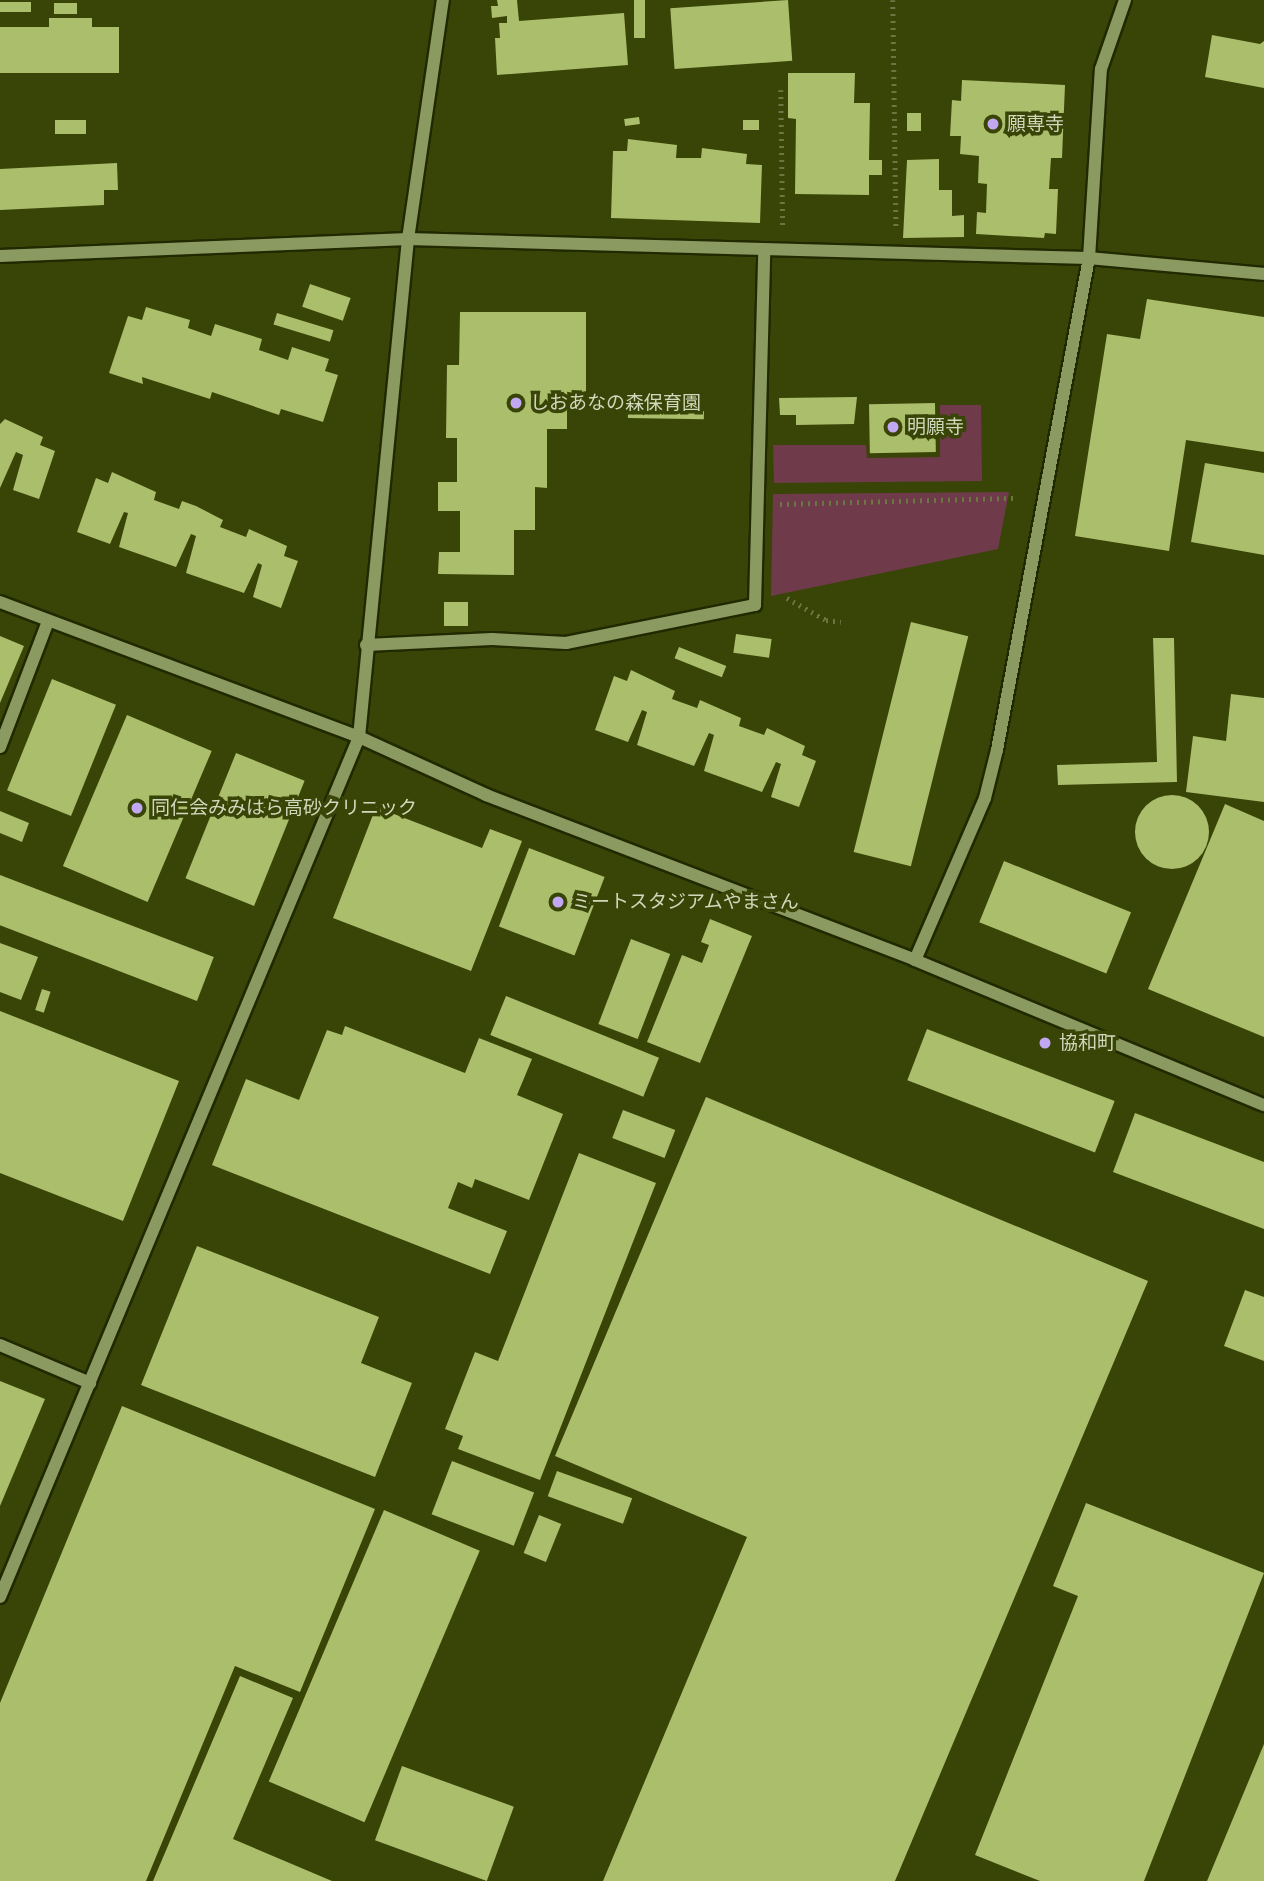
<!DOCTYPE html>
<meta charset="utf-8">
<style>
body{margin:0}
#map{position:relative;width:1264px;height:1881px;overflow:hidden;background:#394407;font-family:Raleway,"Noto Sans JP",sans-serif}
div>[style]{position:absolute}
.green>*{inset:0;background:#6f3b4b}
.building>*{inset:0;background:#aabe6c;transform-origin:0 0}
.round{border-radius:50%}
.path>*{height:4.5px;margin-top:-2.25px;transform-origin:0;background:repeating-linear-gradient(90deg,#6c7643 0 2px,transparent 0 7px)}
.roads{filter:drop-shadow(2px 0 #212900) drop-shadow(-2px 0 #212900) drop-shadow(0 2px #212900) drop-shadow(0 -2px #212900)}
.minor>*{height:12px;margin:-6px;padding:0 6px;transform-origin:6px;border-radius:6px;background:#8b9a61}
.dots>*{width:19px;height:19px;translate:-50% -50%;box-sizing:border-box;border:4px solid #394407;border-radius:50%}
span{translate:-50% -50%;white-space:nowrap;text-align:center;line-height:1.15;-webkit-text-stroke:7px #394407;paint-order:stroke}
.poi-label{font-size:19px;color:#d0d8bb}
.left{translate:0 -50%;text-align:left}
</style>
<div id="map">
<div class="green">
<i style="clip-path:polygon(940px 405px,981px 405px,982px 481px,774px 483px,773px 445px,866px 445px,867px 458px,940px 457px)"></i>
<i style="clip-path:polygon(1009px 492px,998px 549px,771px 596px,773px 494px)"></i>
</div>
<div class="building">
<i style="clip-path:polygon(497px 0,517px 0,519px 21px,624px 13px,628px 65px,497px 75px,495px 38px,500px 38px,499px 23px,507px 23px,507px 16px,492px 18px,491px 6px,498px 6px)"></i>
<i style="left:634px;top:0;width:11px;height:38px"></i>
<i style="left:788px;top:0;width:61px;height:118px;rotate:86deg"></i>
<i style="left:0;top:2px;width:31px;height:10px"></i>
<i style="left:77px;top:3px;width:11px;height:23px;rotate:90deg"></i>
<i style="clip-path:polygon(49px 18px,92px 18px,92px 27px,119px 27px,119px 73px,0 73px,0 27px,49px 27px)"></i>
<i style="clip-path:polygon(1212px 35px,1260px 44px,1264px 41px,1264px 88px,1205px 77px)"></i>
<i style="clip-path:polygon(788px 73px,855px 73px,854px 103px,870px 103px,869px 160px,882px 160px,882px 175px,869px 175px,869px 195px,795px 194px,796px 119px,788px 118px)"></i>
<i style="clip-path:polygon(962px 80px,1065px 85px,1062px 158px,1051px 158px,1049px 189px,1058px 189px,1056px 234px,1045px 233px,1044px 238px,976px 234px,977px 212px,986px 213px,987px 184px,978px 183px,979px 156px,960px 154px,961px 136px,950px 136px,952px 100px,961px 101px)"></i>
<i style="left:907px;top:113px;width:14px;height:18px"></i>
<i style="left:639px;top:117px;width:7px;height:15px;rotate:82deg"></i>
<i style="left:86px;top:120px;width:14px;height:31px;rotate:90deg"></i>
<i style="left:759px;top:120px;width:10px;height:16px;rotate:90deg"></i>
<i style="clip-path:polygon(628px 139px,677px 145px,676px 158px,701px 158px,702px 148px,747px 154px,746px 164px,762px 165px,760px 223px,611px 218px,613px 151px,627px 151px)"></i>
<i style="clip-path:polygon(939px 159px,939px 190px,952px 190px,952px 216px,964px 215px,964px 237px,903px 238px,907px 160px)"></i>
<i style="clip-path:polygon(117px 163px,118px 190px,104px 190px,104px 205px,0 210px,0 169px)"></i>
<i style="left:310px;top:284px;width:43px;height:24px;rotate:19deg"></i>
<i style="clip-path:polygon(1147px 299px,1264px 317px,1264px 452px,1186px 440px,1169px 551px,1075px 536px,1107px 334px,1140px 339px)"></i>
<i style="clip-path:polygon(146px 307px,190px 320px,188px 328px,211px 336px,215px 324px,262px 339px,259px 350px,288px 360px,292px 347px,329px 359px,325px 371px,338px 375px,323px 422px,281px 409px,279px 415px,212px 392px,210px 399px,142px 377px,143px 384px,109px 373px,128px 316px,142px 320px)"></i>
<i style="clip-path:polygon(460px 312px,586px 312px,586px 410px,567px 410px,567px 429px,547px 429px,547px 488px,535px 487px,535px 530px,514px 530px,514px 575px,438px 574px,439px 552px,460px 552px,460px 511px,438px 511px,438px 482px,457px 482px,457px 438px,446px 438px,447px 365px,459px 365px)"></i>
<i style="left:277px;top:313px;width:59px;height:12px;rotate:17deg"></i>
<i style="clip-path:polygon(857px 397px,854px 424px,796px 425px,796px 415px,780px 415px,779px 398px)"></i>
<i style="left:935px;top:403px;width:49px;height:66px;rotate:89deg"></i>
<i style="left:628px;top:410px;width:76px;height:8px;rotate:1deg"></i>
<i style="clip-path:polygon(5px 419px,43px 437px,40px 445px,55px 451px,39px 499px,13px 490px,23px 455px,16px 452px,0 488px,0 424px)"></i>
<i style="clip-path:polygon(1205px 463px,1264px 473px,1264px 555px,1191px 542px)"></i>
<i style="clip-path:polygon(112px 472px,156px 492px,154px 500px,179px 509px,182px 501px,196px 506px,223px 520px,220px 527px,246px 537px,249px 529px,287px 546px,284px 556px,298px 561px,281px 608px,253px 597px,262px 565px,258px 563px,244px 593px,186px 573px,196px 536px,191px 534px,176px 567px,119px 547px,128px 513px,124px 512px,110px 544px,77px 532px,96px 478px,108px 483px)"></i>
<i style="left:444px;top:602px;width:24px;height:24px"></i>
<i style="left:911px;top:622px;width:59px;height:237px;rotate:14deg"></i>
<i style="left:736px;top:634px;width:36px;height:19px;rotate:8deg"></i>
<i style="clip-path:polygon(0 636px,24px 646px,0 703px)"></i>
<i style="clip-path:polygon(1153px 638px,1174px 638px,1177px 782px,1058px 785px,1057px 765px,1157px 762px)"></i>
<i style="left:679px;top:647px;width:51px;height:12px;rotate:22deg"></i>
<i style="clip-path:polygon(631px 670px,675px 691px,672px 699px,697px 708px,700px 700px,741px 718px,739px 726px,764px 735px,767px 728px,805px 746px,802px 755px,816px 761px,799px 807px,771px 797px,781px 764px,776px 762px,762px 792px,704px 771px,714px 735px,709px 733px,694px 766px,637px 745px,647px 712px,642px 710px,628px 742px,595px 730px,614px 676px,627px 681px)"></i>
<i style="left:52px;top:679px;width:69px;height:120px;rotate:22deg"></i>
<i style="clip-path:polygon(1231px 694px,1264px 698px,1264px 802px,1186px 792px,1193px 736px,1226px 741px)"></i>
<i style="left:127px;top:715px;width:92px;height:164px;rotate:23deg"></i>
<i style="left:236px;top:753px;width:74px;height:135px;rotate:22deg"></i>
<i class="round" style="left:1135px;top:795px;width:74px;height:74px"></i>
<i style="clip-path:polygon(1225px 804px,1264px 821px,1264px 1037px,1148px 989px)"></i>
<i style="clip-path:polygon(376px 807px,482px 848px,490px 829px,522px 841px,471px 971px,333px 918px)"></i>
<i style="clip-path:polygon(0 811px,29px 823px,22px 842px,0 833px)"></i>
<i style="left:529px;top:848px;width:81px;height:84px;rotate:21deg"></i>
<i style="left:1004px;top:861px;width:137px;height:66px;rotate:22deg"></i>
<i style="left:0;top:875px;width:229px;height:47px;rotate:21deg"></i>
<i style="clip-path:polygon(710px 919px,752px 936px,700px 1063px,647px 1042px,682px 955px,702px 963px,709px 945px,701px 942px)"></i>
<i style="left:631px;top:939px;width:42px;height:91px;rotate:21deg"></i>
<i style="clip-path:polygon(0 943px,38px 957px,21px 1000px,0 992px)"></i>
<i style="left:42px;top:989px;width:9px;height:22px;rotate:18deg"></i>
<i style="left:506px;top:996px;width:165px;height:42px;rotate:22deg"></i>
<i style="clip-path:polygon(0 1011px,179px 1081px,123px 1221px,0 1173px)"></i>
<i style="clip-path:polygon(345px 1026px,465px 1073px,479px 1038px,532px 1059px,517px 1095px,563px 1114px,529px 1200px,475px 1179px,472px 1188px,458px 1182px,448px 1208px,507px 1231px,490px 1274px,212px 1165px,246px 1079px,299px 1100px,327px 1030px,342px 1035px)"></i>
<i style="left:927px;top:1029px;width:201px;height:55px;rotate:21deg"></i>
<i style="clip-path:polygon(706px 1097px,1148px 1281px,895px 1881px,603px 1881px,747px 1537px,555px 1456px)"></i>
<i style="left:623px;top:1110px;width:56px;height:30px;rotate:21deg"></i>
<i style="clip-path:polygon(1135px 1113px,1264px 1162px,1264px 1229px,1113px 1172px)"></i>
<i style="clip-path:polygon(579px 1153px,656px 1183px,540px 1480px,458px 1449px,463px 1436px,445px 1429px,475px 1352px,498px 1361px)"></i>
<i style="clip-path:polygon(197px 1246px,379px 1317px,361px 1363px,412px 1383px,375px 1477px,141px 1385px)"></i>
<i style="clip-path:polygon(1245px 1290px,1264px 1297px,1264px 1361px,1224px 1346px)"></i>
<i style="clip-path:polygon(0 1381px,45px 1399px,0 1506px)"></i>
<i style="clip-path:polygon(122px 1406px,375px 1509px,300px 1692px,235px 1666px,146px 1881px,0 1881px,0 1703px)"></i>
<i style="left:452px;top:1461px;width:88px;height:57px;rotate:21deg"></i>
<i style="left:557px;top:1471px;width:80px;height:27px;rotate:20deg"></i>
<i style="clip-path:polygon(1086px 1503px,1264px 1573px,1144px 1881px,1040px 1881px,975px 1855px,1078px 1596px,1053px 1586px)"></i>
<i style="left:384px;top:1510px;width:104px;height:295px;rotate:23deg"></i>
<i style="left:539px;top:1515px;width:24px;height:41px;rotate:22deg"></i>
<i style="clip-path:polygon(240px 1676px,293px 1698px,233px 1839px,332px 1881px,153px 1881px)"></i>
<i style="clip-path:polygon(1264px 1744px,1264px 1881px,1207px 1881px)"></i>
<i style="left:402px;top:1766px;width:119px;height:79px;rotate:20deg"></i>
</div>
<div class="path">
<i style="left:893px;top:0;width:229px;rotate:89.2deg"></i>
<i style="left:781px;top:90px;width:137px;rotate:89.2deg"></i>
<i style="left:780px;top:504px;width:234px;rotate:-1.5deg"></i>
<i style="left:787px;top:598px;width:45px;rotate:29.4deg"></i>
<i style="left:826px;top:620px;width:15px;rotate:8deg"></i>
</div>
<div class="roads">
<div class="minor">
<i style="left:0;top:256px;width:408px;rotate:-2.4deg"></i>
<i style="left:408px;top:239px;width:681px;rotate:1.6deg"></i>
<i style="left:1089px;top:258px;width:176px;rotate:5.2deg"></i>
<i style="left:0;top:602px;width:384px;rotate:20.6deg"></i>
<i style="left:359px;top:737px;width:140px;rotate:24.5deg"></i>
<i style="left:486px;top:795px;width:460px;rotate:21deg"></i>
<i style="left:915px;top:960px;width:378px;rotate:22.6deg"></i>
<i style="left:366px;top:645px;width:126px;rotate:-2.7deg"></i>
<i style="left:492px;top:639px;width:74px;rotate:3.1deg"></i>
<i style="left:566px;top:643px;width:193px;rotate:-11.4deg"></i>
<i style="left:755px;top:605px;width:353px;rotate:-88.5deg"></i>
<i style="left:0;top:747px;width:135px;rotate:-69.1deg"></i>
<i style="left:915px;top:960px;width:176px;rotate:-66.6deg"></i>
<i style="left:985px;top:798px;width:49px;rotate:-76deg"></i>
<i style="left:997px;top:750px;width:501px;rotate:-79.41deg"></i>
<i style="left:1089px;top:258px;width:189px;rotate:-86.4deg"></i>
<i style="left:1101px;top:69px;width:73px;rotate:-70.8deg"></i>
<i style="left:0;top:1345px;width:98px;rotate:22.9deg"></i>
<i style="left:0;top:1597px;width:932px;rotate:-67.34deg"></i>
<i style="left:359px;top:737px;width:500px;rotate:-84.38deg"></i>
<i style="left:408px;top:239px;width:242px;rotate:-81.7deg"></i>
</div>
</div>
<div class="dots">
<i style="left:993px;top:124px;background:#c2a7f2"></i>
<i style="left:516px;top:403px;background:#c2a7f2"></i>
<i style="left:893px;top:427px;background:#c2a7f2"></i>
<i style="left:137px;top:808px;background:#c2a7f2"></i>
<i style="left:558px;top:902px;background:#c2a7f2"></i>
<i style="left:1045px;top:1043px;background:#c2a7f2"></i>
</div>
<div class="poi-label">
<span class="left" style="left:1007px;top:124px">願専寺</span>
<span class="left" style="left:530px;top:403px">しおあなの森保育園</span>
<span class="left" style="left:907px;top:427px">明願寺</span>
<span class="left" style="left:151px;top:808px">同仁会みみはら高砂クリニック</span>
<span class="left" style="left:572px;top:902px">ミートスタジアムやまさん</span>
<span class="left" style="left:1059px;top:1043px">協和町</span>
</div>
</div>
